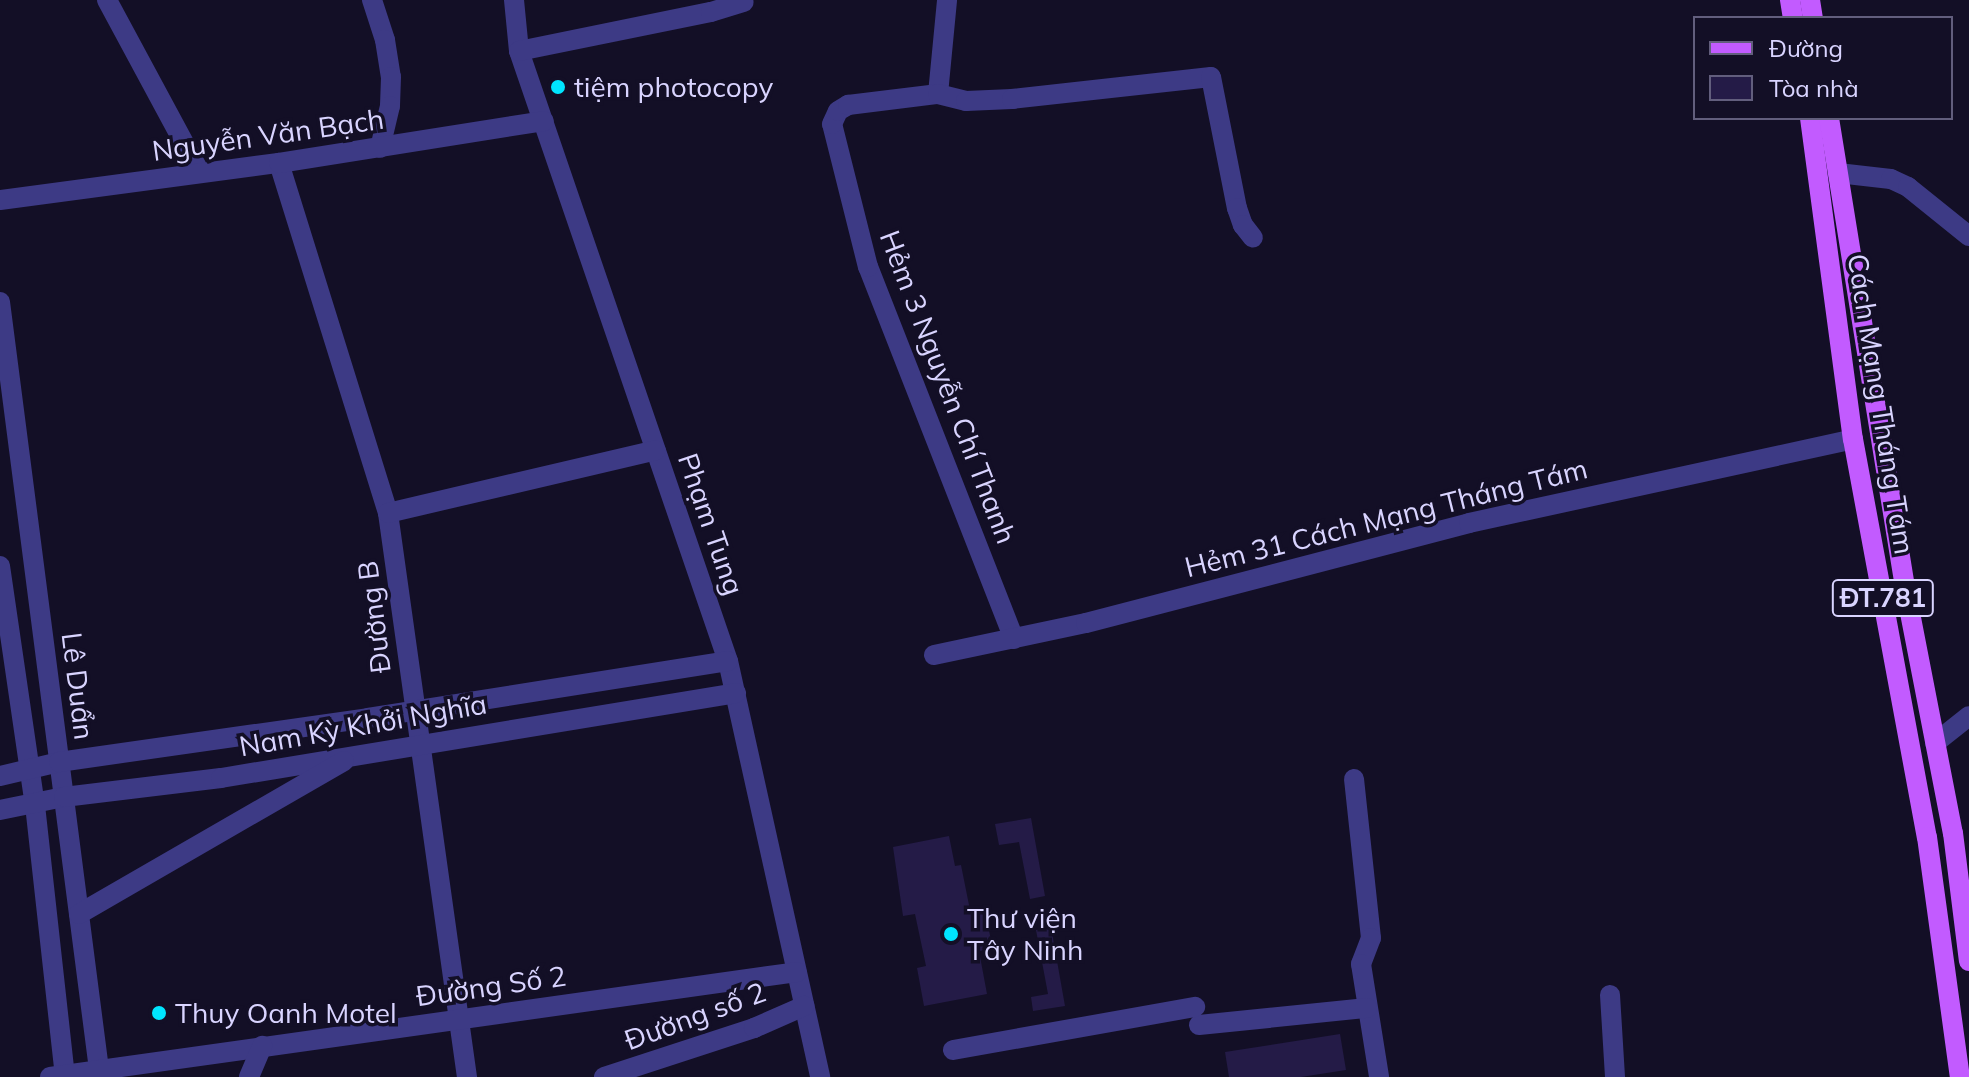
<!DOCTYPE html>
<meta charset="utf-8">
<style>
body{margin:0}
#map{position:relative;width:1969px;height:1077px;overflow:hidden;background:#130f26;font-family:Mulish,sans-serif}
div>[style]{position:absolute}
.building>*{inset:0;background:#241b47}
.minor>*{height:20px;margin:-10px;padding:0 10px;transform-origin:10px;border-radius:10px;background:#3d3a85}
.major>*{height:20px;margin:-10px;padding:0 10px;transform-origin:10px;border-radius:10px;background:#c25bff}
.dots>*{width:22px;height:22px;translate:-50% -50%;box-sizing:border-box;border:4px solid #130f26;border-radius:50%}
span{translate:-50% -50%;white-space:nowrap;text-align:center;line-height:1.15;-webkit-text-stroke:7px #130f26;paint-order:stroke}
.shield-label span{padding:2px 6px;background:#130f26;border:2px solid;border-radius:6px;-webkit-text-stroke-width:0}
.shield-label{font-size:26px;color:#d9d4ff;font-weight:700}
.poi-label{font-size:28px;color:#d9d4ff}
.left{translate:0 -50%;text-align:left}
.street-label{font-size:28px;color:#d9d4ff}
.legend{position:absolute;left:1693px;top:16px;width:260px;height:104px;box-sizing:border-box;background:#130f26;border:2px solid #625e7d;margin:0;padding:10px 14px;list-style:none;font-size:24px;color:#d9d4ff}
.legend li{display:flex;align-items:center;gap:16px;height:40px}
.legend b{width:40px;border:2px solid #625e7d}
</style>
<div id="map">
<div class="building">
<i style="clip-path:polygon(1031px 818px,1045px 896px,1030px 899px,1019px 842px,999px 845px,995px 824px)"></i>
<i style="clip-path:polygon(949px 836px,955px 866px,961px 865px,970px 910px,984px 908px,993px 949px,979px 951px,987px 994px,924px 1006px,917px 968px,926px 966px,915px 914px,903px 916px,893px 847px)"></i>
<i style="clip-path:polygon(1051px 927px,1065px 1006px,1033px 1011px,1031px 997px,1048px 994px,1036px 930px)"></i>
<i style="clip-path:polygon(1340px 1034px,1346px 1070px,1301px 1077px,1229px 1077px,1225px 1052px)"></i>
</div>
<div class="minor">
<i style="left:107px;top:0;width:196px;rotate:61.7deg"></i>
<i style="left:372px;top:0;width:42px;rotate:72deg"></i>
<i style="left:385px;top:40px;width:37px;rotate:81deg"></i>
<i style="left:391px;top:77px;width:29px;rotate:92deg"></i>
<i style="left:390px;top:106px;width:43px;rotate:103.4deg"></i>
<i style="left:514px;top:0;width:51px;rotate:84.4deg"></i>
<i style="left:519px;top:51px;width:645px;rotate:71.09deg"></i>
<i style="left:728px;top:661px;width:426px;rotate:77.5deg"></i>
<i style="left:519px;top:51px;width:196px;rotate:-11.5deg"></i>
<i style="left:711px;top:12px;width:34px;rotate:-17deg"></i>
<i style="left:938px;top:94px;width:94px;rotate:-84.5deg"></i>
<i style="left:279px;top:163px;width:367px;rotate:72.7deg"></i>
<i style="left:388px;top:513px;width:570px;rotate:82.03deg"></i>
<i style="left:1838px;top:173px;width:53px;rotate:6.5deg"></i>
<i style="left:1891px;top:179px;width:19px;rotate:25deg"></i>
<i style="left:1908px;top:187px;width:78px;rotate:38.8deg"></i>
<i style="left:0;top:200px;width:281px;rotate:-7.6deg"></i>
<i style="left:279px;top:163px;width:268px;rotate:-9deg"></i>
<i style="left:0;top:302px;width:781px;rotate:82.65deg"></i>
<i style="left:388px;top:513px;width:275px;rotate:-13.2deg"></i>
<i style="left:0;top:566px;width:242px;rotate:81.7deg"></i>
<i style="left:35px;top:805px;width:274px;rotate:83.7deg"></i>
<i style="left:1014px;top:639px;width:400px;rotate:-111.4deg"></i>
<i style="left:868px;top:267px;width:147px;rotate:-104.1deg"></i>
<i style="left:832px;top:124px;width:14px;rotate:-65deg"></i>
<i style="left:838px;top:111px;width:12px;rotate:-31deg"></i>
<i style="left:848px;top:105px;width:91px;rotate:-7deg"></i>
<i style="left:938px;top:94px;width:29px;rotate:14deg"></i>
<i style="left:966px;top:101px;width:46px;rotate:-2.5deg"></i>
<i style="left:1012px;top:99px;width:200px;rotate:-6.3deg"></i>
<i style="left:1211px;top:77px;width:134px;rotate:78.8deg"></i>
<i style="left:1237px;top:208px;width:18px;rotate:71deg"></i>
<i style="left:1243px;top:225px;width:16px;rotate:52deg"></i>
<i style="left:934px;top:655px;width:155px;rotate:-11.9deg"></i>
<i style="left:1086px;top:623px;width:396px;rotate:-14.6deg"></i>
<i style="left:1469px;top:523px;width:393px;rotate:-12.3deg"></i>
<i style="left:1935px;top:743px;width:43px;rotate:-38.5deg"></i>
<i style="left:0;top:776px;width:61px;rotate:-13.3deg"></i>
<i style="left:59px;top:762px;width:312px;rotate:-8.1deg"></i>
<i style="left:368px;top:718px;width:364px;rotate:-9deg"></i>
<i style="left:1354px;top:779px;width:160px;rotate:83.9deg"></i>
<i style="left:1371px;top:938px;width:28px;rotate:111deg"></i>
<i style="left:1361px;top:964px;width:114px;rotate:80.9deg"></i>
<i style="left:0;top:810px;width:65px;rotate:-11.5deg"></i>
<i style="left:64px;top:797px;width:158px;rotate:-6.9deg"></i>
<i style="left:221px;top:778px;width:522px;rotate:-9.37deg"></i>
<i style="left:79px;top:914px;width:306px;rotate:-30deg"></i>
<i style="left:1610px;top:995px;width:82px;rotate:86.5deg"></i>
<i style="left:1199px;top:1025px;width:169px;rotate:-5.8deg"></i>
<i style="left:953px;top:1050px;width:246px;rotate:-10.1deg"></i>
<i style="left:50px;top:1077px;width:754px;rotate:-8deg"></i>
<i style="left:249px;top:1077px;width:34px;rotate:-67deg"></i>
<i style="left:604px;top:1077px;width:158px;rotate:-18.1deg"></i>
<i style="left:754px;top:1028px;width:55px;rotate:-23.7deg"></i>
</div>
<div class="major">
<i style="left:1790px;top:0;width:18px;rotate:81deg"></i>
<i style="left:1810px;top:0;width:18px;rotate:81deg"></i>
<i style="left:1810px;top:118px;width:324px;rotate:82.4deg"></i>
<i style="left:1853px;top:439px;width:405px;rotate:79.5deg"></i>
<i style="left:1927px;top:837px;width:242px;rotate:82.2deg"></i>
<i style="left:1829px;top:118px;width:475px;rotate:80.8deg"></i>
<i style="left:1905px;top:587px;width:251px;rotate:79deg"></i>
<i style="left:1953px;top:833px;width:129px;rotate:82.9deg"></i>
</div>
<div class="dots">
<i style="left:558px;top:87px;background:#00e5ff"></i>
<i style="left:951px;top:934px;background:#00e5ff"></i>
<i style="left:159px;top:1013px;background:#00e5ff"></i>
</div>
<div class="shield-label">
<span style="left:1883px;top:598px">ĐT.781</span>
</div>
<div class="poi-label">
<span class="left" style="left:574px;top:87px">tiệm photocopy</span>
<span class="left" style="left:967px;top:934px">Thư viện<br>Tây Ninh</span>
<span class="left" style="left:175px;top:1013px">Thuy Oanh Motel</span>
</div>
<div class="street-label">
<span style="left:268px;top:135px;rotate:-8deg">Nguyễn Văn Bạch</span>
<span style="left:948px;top:387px;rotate:69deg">Hẻm 3 Nguyễn Chí Thanh</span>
<span style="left:1881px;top:404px;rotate:81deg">Cách Mạng Tháng Tám</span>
<span style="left:1386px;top:518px;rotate:-14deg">Hẻm 31 Cách Mạng Tháng Tám</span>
<span style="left:711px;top:524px;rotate:71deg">Phạm Tung</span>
<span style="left:374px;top:617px;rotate:-97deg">Đường B</span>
<span style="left:78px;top:686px;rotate:83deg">Lê Duẩn</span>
<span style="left:363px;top:725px;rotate:-10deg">Nam Kỳ Khởi Nghĩa</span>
<span style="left:491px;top:986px;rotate:-8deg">Đường Số 2</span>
<span style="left:695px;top:1016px;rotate:-20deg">Đường số 2</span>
</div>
<ul class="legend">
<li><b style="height:10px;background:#c25bff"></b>Đường</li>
<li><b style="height:22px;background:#241b47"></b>Tòa nhà</li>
</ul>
</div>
